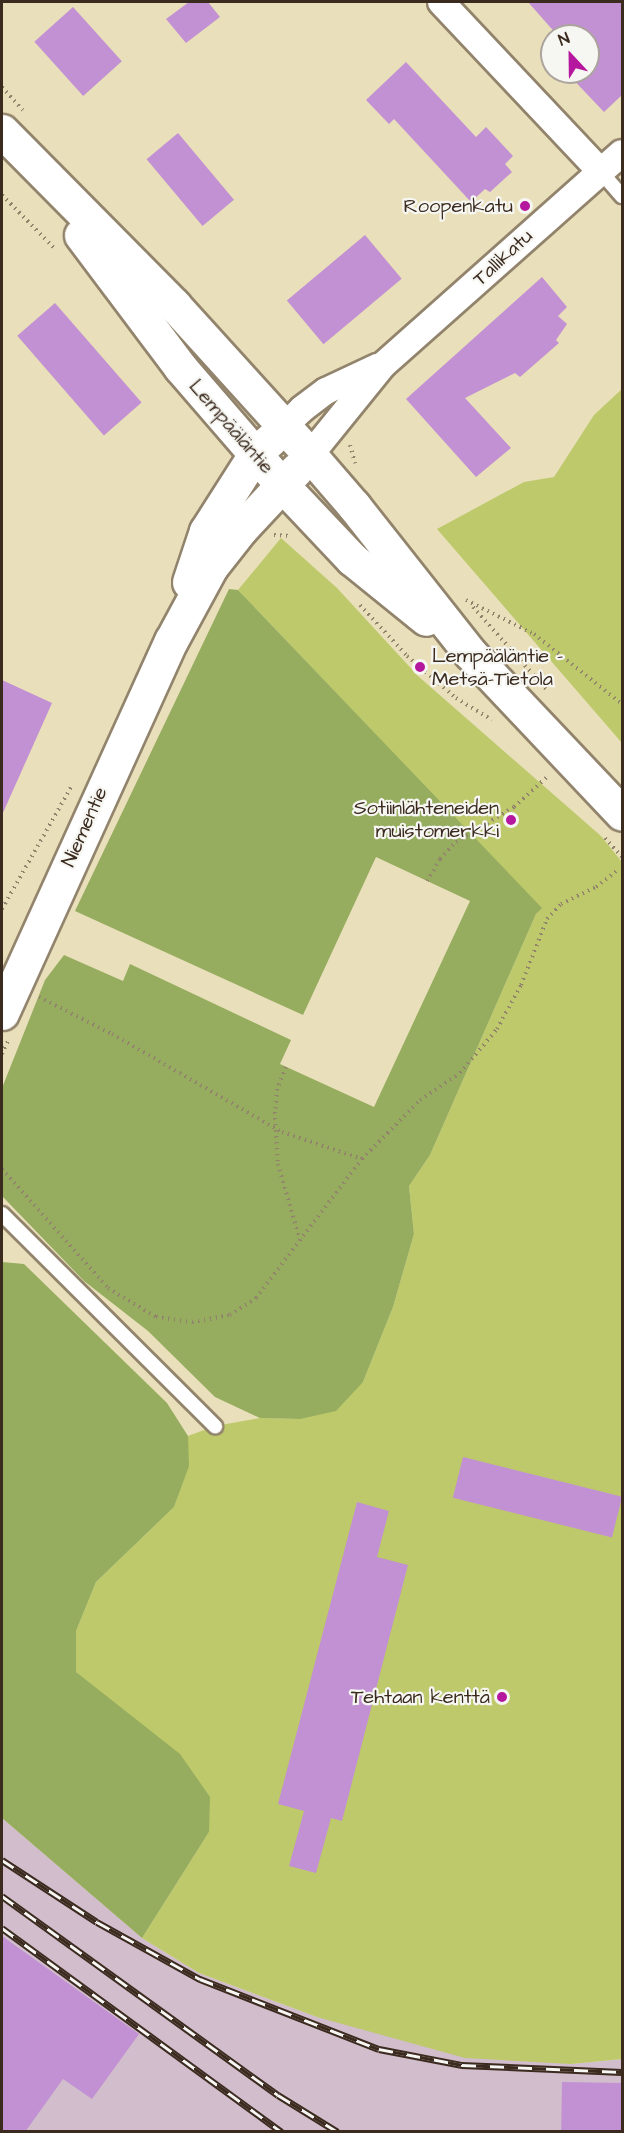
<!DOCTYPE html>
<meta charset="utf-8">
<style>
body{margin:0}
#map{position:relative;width:624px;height:2133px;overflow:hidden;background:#e9dfba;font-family:"Architects Daughter",sans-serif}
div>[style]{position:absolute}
.industrial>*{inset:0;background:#d1bdcc}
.green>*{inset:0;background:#bdc96b}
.forest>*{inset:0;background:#96ad5f}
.building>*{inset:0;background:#c291d3;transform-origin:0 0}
.path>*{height:4px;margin-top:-2px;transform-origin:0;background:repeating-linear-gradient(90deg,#92846c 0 1.5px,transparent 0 6px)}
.roads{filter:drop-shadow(2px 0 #92846c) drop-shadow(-2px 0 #92846c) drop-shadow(0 2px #92846c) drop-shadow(0 -2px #92846c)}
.lane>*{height:14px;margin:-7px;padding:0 7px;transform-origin:7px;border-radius:7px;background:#fff}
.street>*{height:26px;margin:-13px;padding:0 13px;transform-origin:13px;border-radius:13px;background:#fff}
.secondary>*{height:33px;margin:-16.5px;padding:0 16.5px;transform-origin:16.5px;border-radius:16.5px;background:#fff}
.rail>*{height:7px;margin-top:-3.5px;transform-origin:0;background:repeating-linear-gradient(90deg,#f6f6f2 0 14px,#3b2a1e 0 28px);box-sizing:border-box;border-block:2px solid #3b2a1e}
.dots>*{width:16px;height:16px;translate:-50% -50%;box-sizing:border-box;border:3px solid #f6f6f2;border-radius:50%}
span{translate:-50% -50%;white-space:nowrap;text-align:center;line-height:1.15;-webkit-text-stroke:4.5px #f6f6f2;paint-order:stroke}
.poi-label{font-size:20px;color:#3b2a1e}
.right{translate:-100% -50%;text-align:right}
.left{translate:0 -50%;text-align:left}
.street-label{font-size:20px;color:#3b2a1e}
.frame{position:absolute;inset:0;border:3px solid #3b2a1e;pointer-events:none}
.north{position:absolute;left:540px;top:24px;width:60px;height:60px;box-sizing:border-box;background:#f6f6f2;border:2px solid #aba49d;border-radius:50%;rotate:338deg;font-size:16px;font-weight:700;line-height:24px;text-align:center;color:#3b2a1e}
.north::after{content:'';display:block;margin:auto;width:21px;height:27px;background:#b5179e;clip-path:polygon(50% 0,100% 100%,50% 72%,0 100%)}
</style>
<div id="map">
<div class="industrial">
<i style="clip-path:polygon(2px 1818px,142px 1938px,199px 1973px,317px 2017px,571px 2064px,622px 2059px,622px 2131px,2px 2131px)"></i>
</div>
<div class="green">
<i style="clip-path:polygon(622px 389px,622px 743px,437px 529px,524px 482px,554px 477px,594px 415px)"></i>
<i style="clip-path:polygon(281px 538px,337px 588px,418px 676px,601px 836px,622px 862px,622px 2059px,571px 2064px,465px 2058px,317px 2017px,199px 1973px,142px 1938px,209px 1832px,76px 1672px,76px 1631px,96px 1582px,174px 1507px,188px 1466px,188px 1436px,215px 1426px,260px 1418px,300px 1419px,363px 1382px,393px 1307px,414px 1234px,409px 1186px,430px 1155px,536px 914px,541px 908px,238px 590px)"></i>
</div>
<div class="forest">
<i style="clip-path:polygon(229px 589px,238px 590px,542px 908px,536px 914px,430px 1155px,409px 1186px,414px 1234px,393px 1307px,363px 1382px,336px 1411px,300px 1419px,260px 1418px,215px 1397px,148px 1331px,84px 1281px,2px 1196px,2px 1088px,45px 980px,64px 955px,123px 981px,130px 964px,291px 1040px,280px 1064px,374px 1107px,470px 901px,376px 857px,303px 1015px,75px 911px)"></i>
<i style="clip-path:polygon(2px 1262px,24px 1264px,167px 1403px,188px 1436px,189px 1466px,174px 1507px,96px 1582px,76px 1631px,76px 1672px,180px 1754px,210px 1797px,209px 1832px,142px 1938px,2px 1818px)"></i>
</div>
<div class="building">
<i style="clip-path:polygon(189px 2px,208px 2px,220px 17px,186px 43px,166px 19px)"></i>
<i style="clip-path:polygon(528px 2px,622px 2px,622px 95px,604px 112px,566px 72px,588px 72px,588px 36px,558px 36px)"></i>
<i style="left:73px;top:7px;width:73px;height:52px;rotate:48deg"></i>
<i style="clip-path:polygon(406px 62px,476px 137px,486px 127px,513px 156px,505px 164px,512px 172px,490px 192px,485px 189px,471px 202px,394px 119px,389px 124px,366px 100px)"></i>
<i style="left:178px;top:133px;width:87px;height:41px;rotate:50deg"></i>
<i style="left:365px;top:235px;width:57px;height:102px;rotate:50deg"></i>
<i style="clip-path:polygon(542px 277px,567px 307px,558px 316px,567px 324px,556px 340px,559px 343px,520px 377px,515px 373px,465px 398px,511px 448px,476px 477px,406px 399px)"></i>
<i style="left:55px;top:303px;width:132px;height:50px;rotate:49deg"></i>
<i style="clip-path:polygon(2px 680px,52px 703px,2px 815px)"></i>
<i style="left:463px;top:1457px;width:164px;height:42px;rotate:14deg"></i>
<i style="clip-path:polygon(357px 1502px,389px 1511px,377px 1557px,408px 1565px,342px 1821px,331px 1818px,316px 1873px,289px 1866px,304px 1811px,278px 1804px)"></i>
<i style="clip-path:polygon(2px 1936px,139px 2034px,92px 2099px,63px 2079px,25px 2132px,2px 2132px)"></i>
<i style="left:562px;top:2082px;width:60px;height:50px;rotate:1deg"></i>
</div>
<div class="path">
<i style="left:2px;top:87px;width:31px;rotate:48deg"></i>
<i style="left:2px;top:195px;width:77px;rotate:45.5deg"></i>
<i style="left:350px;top:445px;width:19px;rotate:74deg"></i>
<i style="left:274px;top:535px;width:16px;rotate:4deg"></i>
<i style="left:466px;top:600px;width:76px;rotate:26.6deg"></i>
<i style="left:534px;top:634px;width:112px;rotate:38.5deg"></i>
<i style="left:360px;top:605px;width:69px;rotate:47.3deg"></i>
<i style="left:407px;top:656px;width:65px;rotate:40.6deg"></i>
<i style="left:456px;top:698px;width:42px;rotate:31.4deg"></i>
<i style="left:473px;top:607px;width:110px;rotate:48.3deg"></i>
<i style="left:605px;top:838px;width:25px;rotate:48deg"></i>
<i style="left:427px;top:881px;width:26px;rotate:-59deg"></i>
<i style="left:440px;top:859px;width:23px;rotate:-47deg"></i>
<i style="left:456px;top:842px;width:68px;rotate:-31.1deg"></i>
<i style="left:514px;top:807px;width:45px;rotate:-42.3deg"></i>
<i style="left:2px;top:909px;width:140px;rotate:-60.5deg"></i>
<i style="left:39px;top:997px;width:82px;rotate:26.9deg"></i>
<i style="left:112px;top:1034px;width:196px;rotate:30deg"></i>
<i style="left:282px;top:1132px;width:84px;rotate:18.6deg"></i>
<i style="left:2px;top:1054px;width:17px;rotate:-66deg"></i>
<i style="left:286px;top:1067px;width:24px;rotate:112deg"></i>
<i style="left:277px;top:1089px;width:23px;rotate:95deg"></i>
<i style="left:275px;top:1112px;width:52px;rotate:86.7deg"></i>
<i style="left:278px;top:1164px;width:79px;rotate:73.9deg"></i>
<i style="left:2px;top:1169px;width:159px;rotate:48.3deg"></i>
<i style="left:108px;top:1288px;width:56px;rotate:31.1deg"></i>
<i style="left:156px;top:1317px;width:36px;rotate:8deg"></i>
<i style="left:192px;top:1322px;width:39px;rotate:-10deg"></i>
<i style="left:230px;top:1315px;width:31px;rotate:-33deg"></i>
<i style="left:256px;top:1298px;width:175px;rotate:-52.7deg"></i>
<i style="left:362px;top:1159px;width:83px;rotate:-45.5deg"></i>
<i style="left:420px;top:1100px;width:48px;rotate:-34deg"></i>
<i style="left:460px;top:1073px;width:57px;rotate:-49.9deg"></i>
<i style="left:497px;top:1029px;width:50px;rotate:-61.4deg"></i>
<i style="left:521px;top:985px;width:71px;rotate:-68.5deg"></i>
<i style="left:547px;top:919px;width:21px;rotate:-47deg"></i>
<i style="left:561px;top:904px;width:39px;rotate:-26deg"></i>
<i style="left:596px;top:887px;width:28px;rotate:-38deg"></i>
</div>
<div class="roads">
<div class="lane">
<i style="left:601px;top:172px;width:32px;rotate:49deg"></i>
<i style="left:2px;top:1214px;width:301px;rotate:44.9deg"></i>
</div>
<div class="street">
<i style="left:441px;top:2px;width:233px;rotate:46.7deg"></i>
<i style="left:283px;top:427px;width:26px;rotate:-43deg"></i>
<i style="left:302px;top:409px;width:30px;rotate:-37deg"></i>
<i style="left:326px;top:391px;width:56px;rotate:-25.2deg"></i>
<i style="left:310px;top:455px;width:116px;rotate:-51deg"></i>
<i style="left:383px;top:365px;width:319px;rotate:-41.6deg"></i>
</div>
<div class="secondary">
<i style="left:2px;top:131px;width:245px;rotate:45.3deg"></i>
<i style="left:174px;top:305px;width:202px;rotate:47.8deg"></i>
<i style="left:310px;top:455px;width:67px;rotate:49.2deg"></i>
<i style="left:354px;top:506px;width:187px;rotate:51.7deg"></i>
<i style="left:470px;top:653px;width:221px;rotate:46.6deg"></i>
<i style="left:81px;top:235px;width:165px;rotate:53.1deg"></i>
<i style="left:180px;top:367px;width:156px;rotate:49.2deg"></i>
<i style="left:282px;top:485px;width:102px;rotate:46.6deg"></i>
<i style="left:352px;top:559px;width:95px;rotate:39deg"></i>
<i style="left:189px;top:582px;width:54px;rotate:-71.6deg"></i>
<i style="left:206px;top:531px;width:91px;rotate:-57.5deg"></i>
<i style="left:255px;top:454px;width:22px;rotate:-43deg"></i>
<i style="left:2px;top:1013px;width:409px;rotate:-65.6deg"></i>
<i style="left:171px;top:641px;width:84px;rotate:-61.6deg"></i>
<i style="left:211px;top:567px;width:48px;rotate:-51.7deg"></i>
<i style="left:241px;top:529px;width:81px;rotate:-47deg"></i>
</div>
</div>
<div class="rail">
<i style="left:2px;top:1860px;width:113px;rotate:33.1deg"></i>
<i style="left:97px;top:1922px;width:118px;rotate:29deg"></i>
<i style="left:200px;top:1979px;width:192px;rotate:21.4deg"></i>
<i style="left:379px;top:2049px;width:85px;rotate:10.9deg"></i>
<i style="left:462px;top:2065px;width:160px;rotate:2.5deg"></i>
<i style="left:2px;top:1896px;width:340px;rotate:35.8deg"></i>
<i style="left:278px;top:2095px;width:70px;rotate:31.7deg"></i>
<i style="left:2px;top:1928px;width:346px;rotate:36.1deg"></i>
</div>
<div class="dots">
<i style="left:525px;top:206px;background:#b5179e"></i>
<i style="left:420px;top:667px;background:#b5179e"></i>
<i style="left:511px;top:820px;background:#b5179e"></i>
<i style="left:502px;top:1697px;background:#b5179e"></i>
</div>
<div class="poi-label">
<span class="right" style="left:513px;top:206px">Roopenkatu</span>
<span class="left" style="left:432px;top:668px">Lempääläntie -<br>Metsä-Tietola</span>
<span class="right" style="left:499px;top:820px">Sotiinlähteneiden<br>muistomerkki</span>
<span class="right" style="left:490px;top:1697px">Tehtaan kenttä</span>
</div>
<div class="street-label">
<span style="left:503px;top:258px;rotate:-43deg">Tallikatu</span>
<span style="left:231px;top:427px;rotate:49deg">Lempääläntie</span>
<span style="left:85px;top:827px;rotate:-66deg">Niementie</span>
</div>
<div class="frame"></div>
<div class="north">N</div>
</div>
